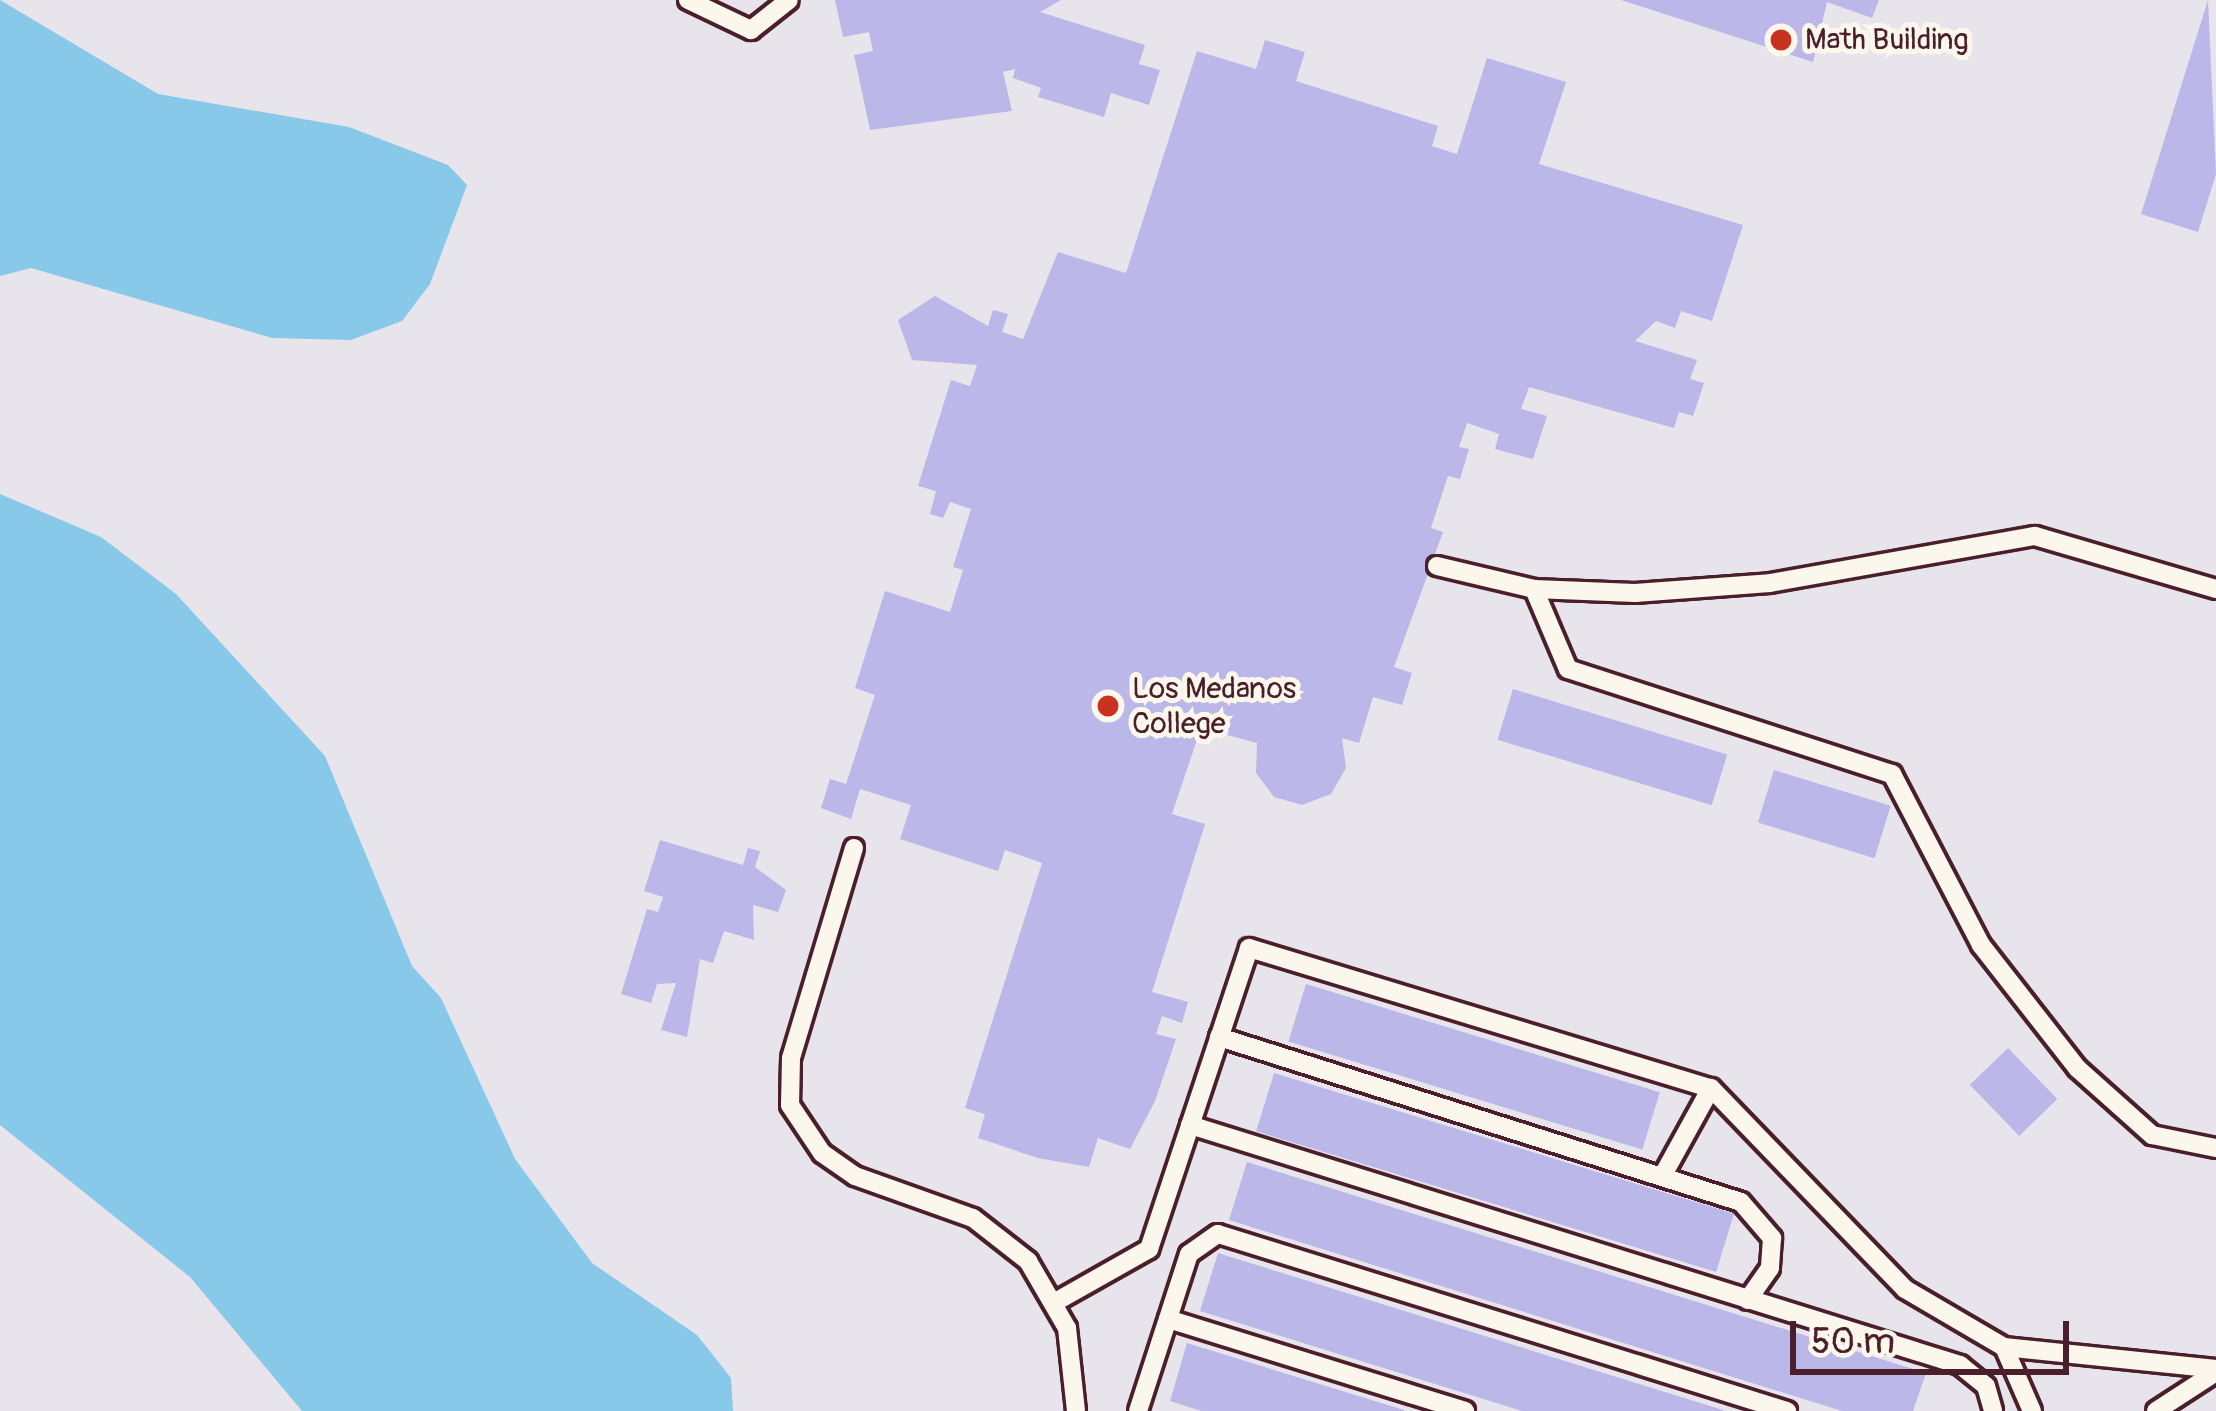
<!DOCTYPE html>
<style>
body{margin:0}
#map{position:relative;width:2216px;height:1411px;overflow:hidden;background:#fbf7ec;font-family:Pangolin,sans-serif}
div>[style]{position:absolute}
.built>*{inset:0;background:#e8e4eb;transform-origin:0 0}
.water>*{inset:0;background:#88c8e9}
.building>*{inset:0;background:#bbb7e8;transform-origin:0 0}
.roads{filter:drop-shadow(3px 0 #4a1f2b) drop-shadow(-3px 0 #4a1f2b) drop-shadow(0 3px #4a1f2b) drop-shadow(0 -3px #4a1f2b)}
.service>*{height:18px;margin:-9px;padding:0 9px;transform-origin:9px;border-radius:9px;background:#fbf7ec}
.dots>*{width:33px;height:33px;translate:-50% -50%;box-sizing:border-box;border:6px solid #fbf7ec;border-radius:50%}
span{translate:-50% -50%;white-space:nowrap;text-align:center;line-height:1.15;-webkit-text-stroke:10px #fbf7ec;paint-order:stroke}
.poi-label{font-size:30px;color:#4a1f2b}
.left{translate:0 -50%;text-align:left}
.scale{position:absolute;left:1790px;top:1321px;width:279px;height:54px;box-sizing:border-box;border:6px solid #4a1f2b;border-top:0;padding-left:15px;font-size:36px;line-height:42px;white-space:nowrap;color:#4a1f2b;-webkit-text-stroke:9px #fbf7ec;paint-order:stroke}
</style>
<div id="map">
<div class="built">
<i style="left:0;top:0;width:2216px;height:1411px"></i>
</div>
<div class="water">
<i style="clip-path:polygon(0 0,158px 94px,349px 127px,448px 165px,467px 185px,430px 284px,402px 321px,351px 340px,272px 338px,31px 268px,0 276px)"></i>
<i style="clip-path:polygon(0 494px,101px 537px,176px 594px,325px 756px,412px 966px,441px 998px,515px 1159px,592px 1263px,697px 1335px,731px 1378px,733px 1411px,302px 1411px,190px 1277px,0 1125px)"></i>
</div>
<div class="building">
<i style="clip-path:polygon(835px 0,1061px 0,1040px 12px,1145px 45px,1139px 64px,1160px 70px,1149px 105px,1111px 93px,1104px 117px,1038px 97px,1041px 88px,1013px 78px,1015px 69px,1003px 72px,1012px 111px,870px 130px,854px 55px,873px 51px,869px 32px,843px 37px)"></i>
<i style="clip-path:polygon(1621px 0,1879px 0,1872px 18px,1827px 2px,1813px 62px)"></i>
<i style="clip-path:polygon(2208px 0,2216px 174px,2198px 232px,2141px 214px)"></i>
<i style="clip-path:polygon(1265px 40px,1305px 52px,1296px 81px,1438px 126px,1432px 146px,1457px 154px,1487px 58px,1566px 82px,1539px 164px,1743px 225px,1712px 321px,1681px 311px,1675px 328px,1656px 321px,1635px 341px,1697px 360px,1690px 379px,1704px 383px,1693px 416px,1679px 412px,1674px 428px,1529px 387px,1521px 409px,1547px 416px,1533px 459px,1495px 449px,1499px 434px,1467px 423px,1459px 447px,1469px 449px,1460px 479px,1448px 476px,1431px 528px,1443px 532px,1394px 667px,1412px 673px,1402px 705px,1373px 697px,1359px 743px,1342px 738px,1346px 768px,1331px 794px,1302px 805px,1274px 797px,1256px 773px,1257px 743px,1201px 728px,1172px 814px,1205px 824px,1152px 992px,1188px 1002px,1182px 1023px,1162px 1016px,1156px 1034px,1176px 1039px,1155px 1101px,1130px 1149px,1098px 1138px,1089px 1167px,1038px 1158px,978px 1138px,985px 1114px,965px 1108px,1042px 863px,1005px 850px,998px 871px,900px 839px,911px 805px,860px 789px,851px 819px,821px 808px,830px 779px,846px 784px,875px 695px,855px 688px,885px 591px,950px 612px,963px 570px,953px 567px,971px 509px,950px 502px,943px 518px,930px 514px,936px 491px,918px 486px,951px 380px,970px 386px,977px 365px,912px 360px,898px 320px,935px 296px,988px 326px,993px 310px,1008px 314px,1002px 332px,1023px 339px,1058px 252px,1126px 273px,1197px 51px,1256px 69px)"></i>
<i style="left:1513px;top:689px;width:224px;height:53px;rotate:17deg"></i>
<i style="left:1774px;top:770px;width:122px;height:55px;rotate:17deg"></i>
<i style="clip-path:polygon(660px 840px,743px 865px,748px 848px,760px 851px,755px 867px,786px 890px,778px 912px,753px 905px,754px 940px,724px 931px,713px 963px,700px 959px,687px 1037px,661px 1030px,676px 983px,657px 984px,651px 1003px,621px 994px,647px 909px,658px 912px,663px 897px,644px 891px)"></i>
<i style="left:1306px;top:984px;width:370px;height:60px;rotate:17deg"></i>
<i style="left:2008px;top:1048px;width:71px;height:53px;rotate:46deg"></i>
<i style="left:1274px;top:1073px;width:481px;height:61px;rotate:17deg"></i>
<i style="clip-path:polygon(1247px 1162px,1926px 1373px,1913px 1411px,1842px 1411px,1229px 1220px)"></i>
<i style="clip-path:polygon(1218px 1253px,1723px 1410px,1723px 1411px,1522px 1411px,1200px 1311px)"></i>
<i style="clip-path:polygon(1187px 1343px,1404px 1410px,1404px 1411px,1201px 1411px,1170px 1401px)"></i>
</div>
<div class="roads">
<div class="service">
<i style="left:688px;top:0;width:70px;rotate:25.5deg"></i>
<i style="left:751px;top:30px;width:48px;rotate:-38.3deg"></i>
<i style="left:1437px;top:566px;width:100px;rotate:13.3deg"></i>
<i style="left:1534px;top:589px;width:101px;rotate:2.3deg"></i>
<i style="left:1635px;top:593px;width:135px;rotate:-4.2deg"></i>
<i style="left:1770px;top:583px;width:269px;rotate:-10.1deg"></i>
<i style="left:2035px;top:536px;width:189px;rotate:16.3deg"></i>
<i style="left:1534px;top:589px;width:87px;rotate:67deg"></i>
<i style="left:1568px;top:669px;width:341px;rotate:18deg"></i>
<i style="left:1892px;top:774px;width:193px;rotate:62.5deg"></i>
<i style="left:1981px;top:945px;width:156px;rotate:52deg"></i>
<i style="left:2077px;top:1068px;width:101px;rotate:41.8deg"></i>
<i style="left:2152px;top:1135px;width:65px;rotate:11.5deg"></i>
<i style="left:854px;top:848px;width:219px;rotate:106.7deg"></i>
<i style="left:791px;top:1058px;width:47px;rotate:91.2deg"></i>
<i style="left:790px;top:1105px;width:58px;rotate:56.3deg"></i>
<i style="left:822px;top:1153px;width:40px;rotate:34.9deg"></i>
<i style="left:855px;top:1176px;width:125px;rotate:19.6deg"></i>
<i style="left:973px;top:1218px;width:70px;rotate:38deg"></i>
<i style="left:1028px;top:1261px;width:78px;rotate:59.8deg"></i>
<i style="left:1067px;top:1328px;width:83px;rotate:83.8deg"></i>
<i style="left:1219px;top:1037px;width:547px;rotate:17.54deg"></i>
<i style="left:1741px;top:1202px;width:48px;rotate:49.3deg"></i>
<i style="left:1772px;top:1238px;width:30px;rotate:94deg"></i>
<i style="left:1770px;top:1268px;width:39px;rotate:125deg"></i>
<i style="left:1190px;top:1125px;width:807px;rotate:17.31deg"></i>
<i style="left:1960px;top:1365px;width:33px;rotate:39deg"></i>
<i style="left:1986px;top:1386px;width:26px;rotate:74deg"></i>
<i style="left:1663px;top:1175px;width:99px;rotate:-61.1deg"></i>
<i style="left:1057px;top:1301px;width:106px;rotate:-29.5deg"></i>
<i style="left:1149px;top:1249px;width:317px;rotate:-71.6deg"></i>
<i style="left:1249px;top:948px;width:483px;rotate:16.9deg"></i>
<i style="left:1711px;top:1088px;width:279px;rotate:46deg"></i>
<i style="left:1905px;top:1289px;width:115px;rotate:30.4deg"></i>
<i style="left:2004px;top:1347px;width:213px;rotate:5.9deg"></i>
<i style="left:1168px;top:1319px;width:311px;rotate:17.2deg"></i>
<i style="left:2004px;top:1347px;width:70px;rotate:66.4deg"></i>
<i style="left:1138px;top:1411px;width:165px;rotate:-72deg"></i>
<i style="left:1189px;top:1254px;width:35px;rotate:-35deg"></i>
<i style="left:1218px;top:1234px;width:596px;rotate:17.28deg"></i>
<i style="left:2156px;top:1411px;width:72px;rotate:-33deg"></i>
</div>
</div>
<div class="dots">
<i style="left:1781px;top:40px;background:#c8321e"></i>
<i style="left:1108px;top:706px;background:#c8321e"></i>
</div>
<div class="poi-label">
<span class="left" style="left:1805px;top:40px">Math Building</span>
<span class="left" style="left:1132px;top:706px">Los Medanos<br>College</span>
</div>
<div class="scale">50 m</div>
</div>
